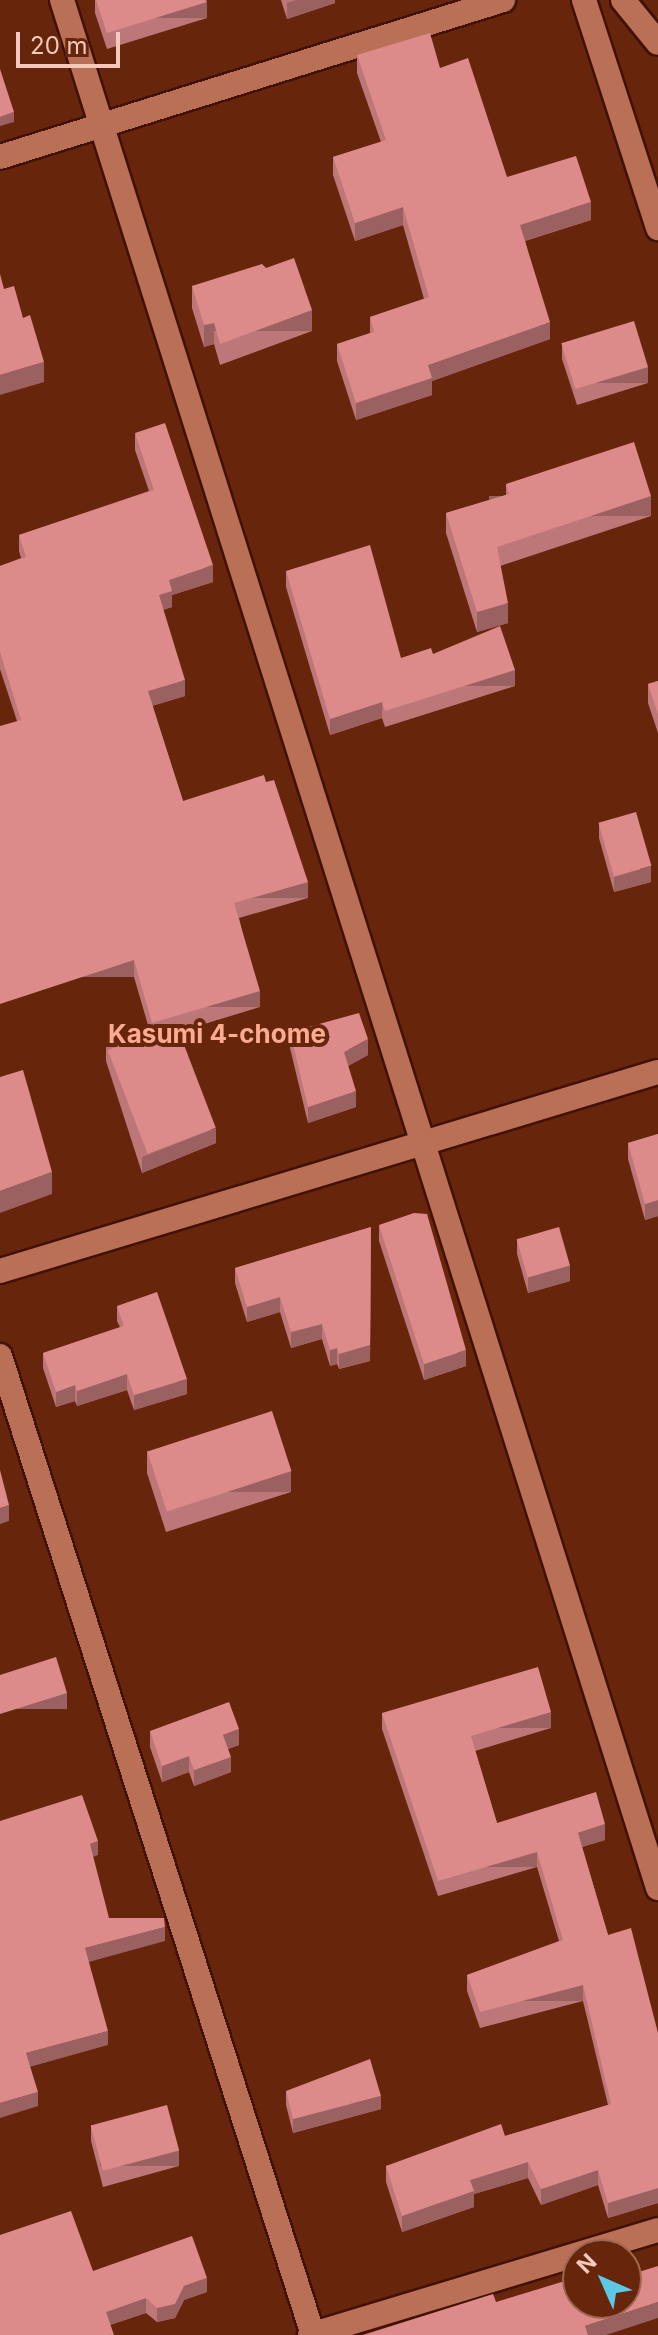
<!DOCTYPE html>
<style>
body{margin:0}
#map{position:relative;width:658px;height:2335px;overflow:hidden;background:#67250c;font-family:Inter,sans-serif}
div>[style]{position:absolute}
.roads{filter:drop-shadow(2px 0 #421101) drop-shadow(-2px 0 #421101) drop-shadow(0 2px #421101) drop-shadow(0 -2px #421101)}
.minor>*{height:24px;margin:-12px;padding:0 12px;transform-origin:12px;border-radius:12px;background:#ba6f57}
.tertiary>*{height:24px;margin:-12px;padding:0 12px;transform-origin:12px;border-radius:12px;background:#ba6f57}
.secondary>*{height:24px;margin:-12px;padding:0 12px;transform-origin:12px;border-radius:12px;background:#ba6f57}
.wall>*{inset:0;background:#be7778}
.shaded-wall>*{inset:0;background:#9b6161;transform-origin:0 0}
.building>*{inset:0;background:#dd8a8b;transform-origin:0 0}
span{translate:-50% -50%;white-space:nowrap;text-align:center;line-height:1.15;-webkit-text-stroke:8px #67250c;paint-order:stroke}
.neighbourhood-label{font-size:26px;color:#fbab91;font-weight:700}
.north{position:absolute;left:562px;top:2239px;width:80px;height:80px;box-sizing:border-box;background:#67250c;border:2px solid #9f6752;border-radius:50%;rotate:315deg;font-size:22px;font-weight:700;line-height:32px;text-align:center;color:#f2c9bb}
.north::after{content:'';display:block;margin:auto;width:28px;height:36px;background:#5bc8e6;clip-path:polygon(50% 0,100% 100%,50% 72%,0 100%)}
.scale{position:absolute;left:16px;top:32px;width:104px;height:36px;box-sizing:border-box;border:4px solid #f2c9bb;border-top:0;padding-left:10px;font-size:24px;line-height:28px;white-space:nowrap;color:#f2c9bb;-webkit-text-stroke:6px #67250c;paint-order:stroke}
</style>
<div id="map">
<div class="roads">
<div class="minor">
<i style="left:62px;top:0;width:1980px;rotate:72.48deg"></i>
<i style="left:0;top:157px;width:527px;rotate:-17.33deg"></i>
<i style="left:0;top:1356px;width:1028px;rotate:72.27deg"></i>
</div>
<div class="tertiary">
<i style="left:584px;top:0;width:240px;rotate:72deg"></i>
<i style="left:0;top:1271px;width:687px;rotate:-16.83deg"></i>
<i style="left:310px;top:2335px;width:363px;rotate:-16.8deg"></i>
</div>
<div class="secondary">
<i style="left:623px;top:0;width:55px;rotate:50.9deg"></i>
</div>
</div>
<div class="wall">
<i style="clip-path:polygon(95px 0,206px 0,207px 18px,107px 49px,95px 13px)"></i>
<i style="clip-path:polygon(281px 0,335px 0,335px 3px,287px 19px)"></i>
<i style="clip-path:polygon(357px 55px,440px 68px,507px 177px,591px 220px,525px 241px,550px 339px,432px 381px,432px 395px,356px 420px,337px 361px,337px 344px,370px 333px,370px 317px,424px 299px,403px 225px,355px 241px,333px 175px,333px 157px,381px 142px,357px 73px)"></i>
<i style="clip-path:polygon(266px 268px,312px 331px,220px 365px,214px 344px,204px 347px,192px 308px,192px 286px)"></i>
<i style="clip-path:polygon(562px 344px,648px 383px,577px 405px,562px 359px)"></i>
<i style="clip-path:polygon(135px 433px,213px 582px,172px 595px,172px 607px,163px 610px,185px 696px,152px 706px,183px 801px,308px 898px,239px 918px,260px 1007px,178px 1032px,216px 1143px,142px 1173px,106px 1061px,106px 1046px,150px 1032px,134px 977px,17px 721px,0 669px,0 566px,21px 558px,19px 551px,19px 535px,149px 491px,135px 450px)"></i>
<i style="clip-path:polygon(506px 484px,651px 516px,500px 566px,508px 623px,477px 632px,446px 533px,446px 513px,506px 495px)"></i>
<i style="clip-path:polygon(286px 571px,401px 658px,433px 654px,515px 686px,385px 727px,382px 718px,330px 735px,286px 587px)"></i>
<i style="clip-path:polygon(658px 681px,658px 733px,648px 703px,648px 684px)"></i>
<i style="clip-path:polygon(599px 823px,651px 882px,614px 892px,599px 838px)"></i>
<i style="clip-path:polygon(290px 1032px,368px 1055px,348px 1066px,356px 1107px,308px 1123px,290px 1048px)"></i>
<i style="clip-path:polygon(658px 1134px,658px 1216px,645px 1220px,628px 1159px,628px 1143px)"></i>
<i style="clip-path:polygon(379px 1225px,466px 1366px,424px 1380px,379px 1241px)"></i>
<i style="clip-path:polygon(371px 1227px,370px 1361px,339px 1369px,337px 1364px,330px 1366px,322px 1339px,291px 1348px,280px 1312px,247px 1322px,235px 1283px,235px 1268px)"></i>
<i style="clip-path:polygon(517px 1239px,570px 1281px,528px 1293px,517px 1254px)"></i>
<i style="clip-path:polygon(117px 1306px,187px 1394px,134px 1410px,127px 1390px,77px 1406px,75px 1401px,56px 1407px,43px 1368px,43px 1353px,120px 1327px,117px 1321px)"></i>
<i style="clip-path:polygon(147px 1451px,291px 1492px,166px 1532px,147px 1473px)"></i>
<i style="clip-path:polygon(382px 1713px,551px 1728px,475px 1751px,497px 1823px,605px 1840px,582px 1847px,608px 1935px,658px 2033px,658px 2203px,608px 2218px,598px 2185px,541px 2205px,528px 2178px,474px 2194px,474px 2207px,402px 2232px,386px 2182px,386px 2166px,505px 2136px,608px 2105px,583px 2001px,480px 2028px,467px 1991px,467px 1975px,559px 1941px,537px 1867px,438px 1896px,382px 1729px)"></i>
<i style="clip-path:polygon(150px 1731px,239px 1745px,228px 1749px,231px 1772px,194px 1786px,189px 1772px,162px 1782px,150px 1747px)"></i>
<i style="clip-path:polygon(286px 2091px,381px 2109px,293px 2133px,286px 2105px)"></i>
<i style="clip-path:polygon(91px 2125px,179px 2166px,103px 2187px,91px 2141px)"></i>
<i style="clip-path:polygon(93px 2271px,207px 2292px,184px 2300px,175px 2318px,157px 2322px,146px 2313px,110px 2325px)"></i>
</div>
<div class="shaded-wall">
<i style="clip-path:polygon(296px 0,335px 0,335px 3px,287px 19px,287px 3px)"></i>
<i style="left:207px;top:2px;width:16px;height:105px;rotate:90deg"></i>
<i style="clip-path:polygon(14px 112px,14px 122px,0 126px,0 117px)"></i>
<i style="clip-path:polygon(591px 202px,591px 220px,520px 242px,520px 225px)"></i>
<i style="clip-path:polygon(403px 207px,403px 225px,355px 241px,355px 223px)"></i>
<i style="left:312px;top:310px;width:21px;height:98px;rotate:90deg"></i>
<i style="clip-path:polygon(550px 322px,550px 339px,432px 381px,432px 395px,356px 420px,356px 403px,428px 365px)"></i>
<i style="clip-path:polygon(214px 323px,214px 344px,204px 347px,204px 325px)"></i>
<i style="clip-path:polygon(44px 362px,44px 382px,0 395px,0 375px)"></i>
<i style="left:648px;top:367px;width:16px;height:74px;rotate:90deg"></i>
<i style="left:651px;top:496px;width:20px;height:162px;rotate:90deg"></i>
<i style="clip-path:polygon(213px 565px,213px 582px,172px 595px,172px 607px,159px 611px,159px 595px,169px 580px)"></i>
<i style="clip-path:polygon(508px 603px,508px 623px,477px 632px,477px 612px)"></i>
<i style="left:515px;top:670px;width:16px;height:136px;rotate:90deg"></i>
<i style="clip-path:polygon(185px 680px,185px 696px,148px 707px,148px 691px)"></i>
<i style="clip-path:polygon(382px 702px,382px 718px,330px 735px,330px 719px)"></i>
<i style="clip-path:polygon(651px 866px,651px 882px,614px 892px,614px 877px)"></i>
<i style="left:308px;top:882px;width:16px;height:77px;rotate:90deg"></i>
<i style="left:134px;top:960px;width:17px;height:141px;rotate:90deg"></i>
<i style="left:260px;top:991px;width:16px;height:113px;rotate:90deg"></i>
<i style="clip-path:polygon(368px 1039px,368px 1055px,344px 1068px,344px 1052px)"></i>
<i style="clip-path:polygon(356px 1091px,356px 1107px,308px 1123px,308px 1107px)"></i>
<i style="clip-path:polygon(216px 1128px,216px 1143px,142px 1173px,142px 1157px)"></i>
<i style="clip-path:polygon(52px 1172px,52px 1194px,0 1213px,0 1191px)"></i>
<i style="clip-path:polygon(658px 1200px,658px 1216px,645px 1220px,645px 1204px)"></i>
<i style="clip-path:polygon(371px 1243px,370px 1361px,339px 1369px,339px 1354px)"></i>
<i style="clip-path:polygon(570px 1265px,570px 1281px,528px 1293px,528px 1277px)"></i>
<i style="clip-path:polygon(280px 1297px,280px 1312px,247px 1322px,247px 1307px)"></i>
<i style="clip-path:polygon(322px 1324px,322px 1339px,291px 1348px,291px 1332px)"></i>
<i style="clip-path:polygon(337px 1348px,337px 1364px,330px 1366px,330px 1350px)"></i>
<i style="clip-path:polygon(466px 1350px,466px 1366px,424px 1380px,424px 1364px)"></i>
<i style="clip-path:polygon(127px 1374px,127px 1390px,77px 1406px,77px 1391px)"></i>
<i style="clip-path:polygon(187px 1379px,187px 1394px,134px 1410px,134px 1395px)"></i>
<i style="clip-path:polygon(75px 1385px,75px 1401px,56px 1407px,56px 1392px)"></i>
<i style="left:291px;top:1471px;width:21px;height:131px;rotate:90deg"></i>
<i style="clip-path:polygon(9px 1505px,9px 1521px,0 1524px,0 1508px)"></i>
<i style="left:67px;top:1693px;width:16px;height:70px;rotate:90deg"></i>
<i style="left:551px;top:1712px;width:16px;height:84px;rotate:90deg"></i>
<i style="clip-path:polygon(239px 1729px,239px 1745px,223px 1751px,223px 1735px)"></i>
<i style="clip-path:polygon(189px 1756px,189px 1772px,162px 1782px,162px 1766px)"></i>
<i style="clip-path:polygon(231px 1757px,231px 1772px,194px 1786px,194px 1770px)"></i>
<i style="clip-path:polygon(605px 1824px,605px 1840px,578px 1848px,578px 1833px)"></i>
<i style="clip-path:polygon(98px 1841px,98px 1855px,90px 1858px,90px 1844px)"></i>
<i style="left:537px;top:1852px;width:15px;height:103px;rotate:90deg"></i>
<i style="clip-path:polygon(165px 1927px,165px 1941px,85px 1963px,85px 1948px)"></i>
<i style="left:583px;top:1985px;width:16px;height:106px;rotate:90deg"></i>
<i style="clip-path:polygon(108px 2031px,108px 2045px,26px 2068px,26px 2053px)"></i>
<i style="clip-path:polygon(38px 2092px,38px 2106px,0 2118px,0 2103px)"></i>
<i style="clip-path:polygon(381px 2096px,381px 2109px,293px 2133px,293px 2119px)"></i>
<i style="left:179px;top:2150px;width:16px;height:79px;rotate:90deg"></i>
<i style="clip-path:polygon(528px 2162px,528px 2178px,474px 2194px,474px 2207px,402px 2232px,402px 2216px,470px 2180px)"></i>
<i style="clip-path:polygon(598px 2170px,598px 2185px,541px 2205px,541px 2189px)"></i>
<i style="clip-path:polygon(658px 2188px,658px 2203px,608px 2218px,608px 2203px)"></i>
<i style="clip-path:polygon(207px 2278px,207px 2292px,184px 2300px,175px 2318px,157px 2322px,157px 2308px,184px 2286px)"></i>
<i style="clip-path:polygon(146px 2298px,146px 2313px,106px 2326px,106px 2312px)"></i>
<i style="clip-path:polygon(658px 2302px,658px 2318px,606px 2335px,585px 2335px,585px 2326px)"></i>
</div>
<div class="building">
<i style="clip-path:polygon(96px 0,206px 0,207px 2px,107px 33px)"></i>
<i style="clip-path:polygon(430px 33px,440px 68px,468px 58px,507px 177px,576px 156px,591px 202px,520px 225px,550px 322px,428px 365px,432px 378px,356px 403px,337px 344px,374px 332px,370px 317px,429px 297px,403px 207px,355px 223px,333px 157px,386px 140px,357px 55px)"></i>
<i style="clip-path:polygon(0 69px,14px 112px,0 117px)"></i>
<i style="clip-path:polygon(294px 258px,312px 310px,220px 344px,214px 323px,204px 325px,192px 286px,262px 264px,266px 268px)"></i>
<i style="clip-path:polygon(0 274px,4px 289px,14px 286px,23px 318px,30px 315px,44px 362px,0 375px)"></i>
<i style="left:634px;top:321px;width:48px;height:76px;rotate:73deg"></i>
<i style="clip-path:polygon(165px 423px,213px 565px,169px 580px,172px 591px,159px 595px,185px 680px,148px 691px,183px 801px,264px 775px,266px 782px,274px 780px,308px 882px,234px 903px,260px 991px,152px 1023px,134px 960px,0 1004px,0 726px,21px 720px,0 652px,0 566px,26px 557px,19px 535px,154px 490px,135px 433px)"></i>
<i style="clip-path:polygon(634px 442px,651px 496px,497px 547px,508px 603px,477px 612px,446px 513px,509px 494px,506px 484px)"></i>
<i style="clip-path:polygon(370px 545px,401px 658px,431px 648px,433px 654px,500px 626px,515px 670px,385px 711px,382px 702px,330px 719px,286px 571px)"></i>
<i style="clip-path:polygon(658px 681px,658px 714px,648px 684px)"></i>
<i style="left:636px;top:812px;width:56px;height:39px;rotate:74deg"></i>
<i style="clip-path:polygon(359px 1013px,368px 1039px,344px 1052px,356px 1091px,308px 1107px,290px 1032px)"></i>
<i style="left:176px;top:1024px;width:111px;height:73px;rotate:69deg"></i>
<i style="clip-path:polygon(23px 1070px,52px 1172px,0 1191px,0 1077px)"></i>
<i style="clip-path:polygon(658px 1134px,658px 1200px,645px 1204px,628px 1143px)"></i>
<i style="clip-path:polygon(414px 1213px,427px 1214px,466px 1350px,424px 1364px,379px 1225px)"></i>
<i style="clip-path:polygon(371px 1227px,370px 1345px,339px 1354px,337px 1348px,330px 1350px,322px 1324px,291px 1332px,280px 1297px,247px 1307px,235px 1268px)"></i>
<i style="left:559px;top:1227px;width:40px;height:44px;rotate:74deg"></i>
<i style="clip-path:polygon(157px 1292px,187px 1379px,134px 1395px,127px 1374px,77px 1391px,75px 1385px,56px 1392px,43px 1353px,124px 1326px,117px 1306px)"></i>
<i style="left:272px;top:1411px;width:63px;height:131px;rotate:72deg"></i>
<i style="clip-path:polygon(0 1470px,9px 1505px,0 1508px)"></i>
<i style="clip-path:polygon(56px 1657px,67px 1693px,0 1714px,0 1675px)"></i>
<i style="clip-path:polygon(538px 1667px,551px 1712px,471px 1736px,497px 1823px,596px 1792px,605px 1824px,578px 1833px,608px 1935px,631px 1928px,658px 2033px,658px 2188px,608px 2203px,598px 2170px,541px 2189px,528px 2162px,470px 2180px,474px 2191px,402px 2216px,386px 2166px,501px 2124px,505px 2136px,611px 2104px,583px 1985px,480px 2012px,467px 1975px,563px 1940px,537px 1852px,438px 1881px,382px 1713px)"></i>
<i style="clip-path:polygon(229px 1702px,239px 1729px,223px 1735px,231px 1757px,194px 1770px,189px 1756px,162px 1766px,150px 1731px)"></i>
<i style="clip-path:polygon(82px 1795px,98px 1841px,90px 1844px,109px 1918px,164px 1918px,165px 1927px,85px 1948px,108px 2031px,26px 2053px,38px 2092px,0 2103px,0 1821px)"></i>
<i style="clip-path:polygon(370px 2059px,381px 2096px,293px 2119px,286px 2091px)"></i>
<i style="left:167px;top:2105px;width:47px;height:79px;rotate:75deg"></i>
<i style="clip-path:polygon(71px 2211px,93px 2271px,192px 2236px,207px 2278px,184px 2286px,175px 2304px,157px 2308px,146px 2298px,106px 2312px,114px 2335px,0 2335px,0 2235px)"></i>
<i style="clip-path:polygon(658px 2266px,658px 2302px,585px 2326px,588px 2335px,363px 2335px,493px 2294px,496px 2302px,578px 2277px,578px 2303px,626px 2303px,626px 2276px)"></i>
</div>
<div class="neighbourhood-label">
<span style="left:217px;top:1034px">Kasumi 4-chome</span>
</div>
<div class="north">N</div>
<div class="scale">20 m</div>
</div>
